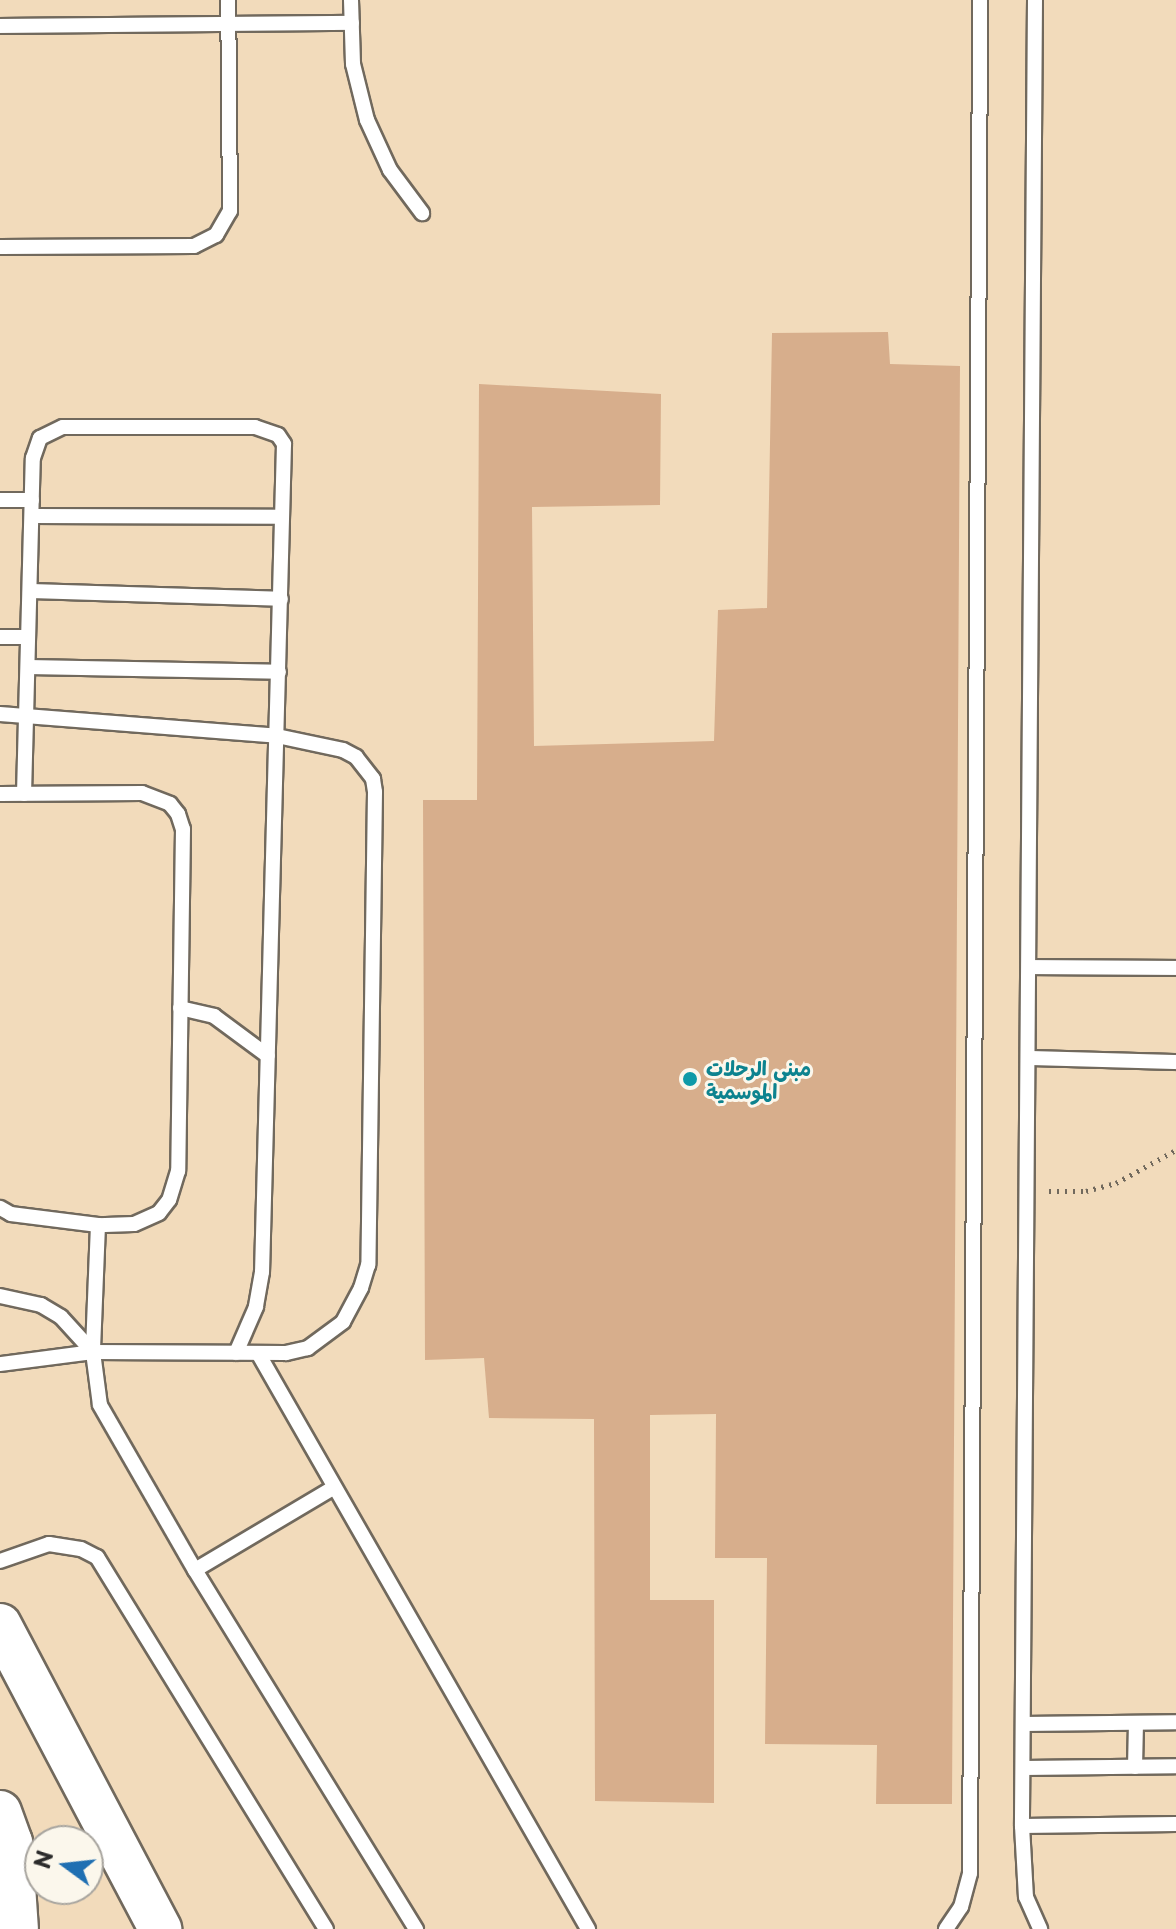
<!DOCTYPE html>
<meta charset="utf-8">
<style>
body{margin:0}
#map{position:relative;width:1176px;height:1929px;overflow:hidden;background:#f2dbbb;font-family:"Playpen Sans","Playpen Sans Arabic",sans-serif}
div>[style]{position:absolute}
.building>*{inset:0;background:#d7ae8c}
.path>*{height:5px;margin-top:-2.5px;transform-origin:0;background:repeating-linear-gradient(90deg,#71695d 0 2px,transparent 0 8px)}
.roads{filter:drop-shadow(2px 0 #71695d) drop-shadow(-2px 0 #71695d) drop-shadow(0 2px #71695d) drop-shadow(0 -2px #71695d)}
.service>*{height:14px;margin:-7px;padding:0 7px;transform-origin:7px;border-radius:7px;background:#fff}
.secondary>*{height:42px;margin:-21px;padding:0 21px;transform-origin:21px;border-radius:21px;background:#fff}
.dots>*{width:22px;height:22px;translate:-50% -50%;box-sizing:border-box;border:4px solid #fbf7ec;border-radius:50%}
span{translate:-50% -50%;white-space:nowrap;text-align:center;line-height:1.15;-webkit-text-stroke:6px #fbf7ec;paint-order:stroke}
.culture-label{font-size:20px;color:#0d838f;font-weight:700}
.left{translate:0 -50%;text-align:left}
.north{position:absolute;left:24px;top:1825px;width:80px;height:80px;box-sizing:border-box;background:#fbf7ec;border:2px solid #a8a59f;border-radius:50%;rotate:285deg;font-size:22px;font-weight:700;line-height:32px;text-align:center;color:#2b2b2b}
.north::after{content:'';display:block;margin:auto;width:28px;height:36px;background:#1f6fb2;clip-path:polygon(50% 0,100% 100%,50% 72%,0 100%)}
</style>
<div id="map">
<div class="building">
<i style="clip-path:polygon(888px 332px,890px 364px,960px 366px,952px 1804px,876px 1804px,877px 1745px,765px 1744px,767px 1558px,715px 1558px,716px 1414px,650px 1415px,650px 1600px,714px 1600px,714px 1803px,595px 1801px,594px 1419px,489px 1418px,484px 1358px,425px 1360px,423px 800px,477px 800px,479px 384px,661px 394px,660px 505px,532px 507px,534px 746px,714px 741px,718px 610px,767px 608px,772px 333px)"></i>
</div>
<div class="path">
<i style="left:1049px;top:1191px;width:37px"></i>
<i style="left:1086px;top:1191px;width:31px;rotate:-15deg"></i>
<i style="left:1116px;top:1183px;width:68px;rotate:-28.8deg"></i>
</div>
<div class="roads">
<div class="service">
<i style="left:351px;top:0;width:64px;rotate:88.2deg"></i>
<i style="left:353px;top:64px;width:58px;rotate:76deg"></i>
<i style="left:367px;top:120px;width:55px;rotate:65.3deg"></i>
<i style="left:390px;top:170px;width:54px;rotate:53.3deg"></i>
<i style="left:1035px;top:0;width:1826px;rotate:90.41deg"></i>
<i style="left:1022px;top:1826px;width:71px;rotate:86.8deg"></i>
<i style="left:1026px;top:1897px;width:35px;rotate:66deg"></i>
<i style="left:0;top:26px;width:352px;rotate:-0.5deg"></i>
<i style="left:0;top:247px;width:194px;rotate:-0.3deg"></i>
<i style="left:194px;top:246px;width:25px;rotate:-27deg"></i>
<i style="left:216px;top:235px;width:28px;rotate:-60deg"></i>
<i style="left:230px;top:211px;width:211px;rotate:-90.5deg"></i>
<i style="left:0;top:500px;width:32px"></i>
<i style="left:32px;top:516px;width:250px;rotate:0.2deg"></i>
<i style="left:30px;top:591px;width:251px;rotate:1.8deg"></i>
<i style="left:0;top:637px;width:28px"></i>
<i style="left:28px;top:667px;width:251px;rotate:1.1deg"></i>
<i style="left:0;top:714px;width:278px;rotate:4.5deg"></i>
<i style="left:277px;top:736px;width:67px;rotate:12deg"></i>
<i style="left:343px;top:750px;width:15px;rotate:28deg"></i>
<i style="left:356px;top:757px;width:28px;rotate:52deg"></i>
<i style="left:373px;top:779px;width:13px;rotate:81deg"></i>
<i style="left:375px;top:792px;width:473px;rotate:90.8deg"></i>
<i style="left:368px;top:1265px;width:24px;rotate:107deg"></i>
<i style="left:361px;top:1288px;width:38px;rotate:118deg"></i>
<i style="left:343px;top:1322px;width:44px;rotate:143.4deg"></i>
<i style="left:308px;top:1348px;width:23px;rotate:167deg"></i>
<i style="left:286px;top:1353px;width:193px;rotate:-179.7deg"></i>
<i style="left:93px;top:1352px;width:94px;rotate:172.6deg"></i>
<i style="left:0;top:794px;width:142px;rotate:-0.4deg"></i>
<i style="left:142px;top:793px;width:30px;rotate:21deg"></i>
<i style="left:170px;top:804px;width:13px;rotate:51deg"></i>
<i style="left:178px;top:814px;width:16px;rotate:72deg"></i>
<i style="left:183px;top:829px;width:342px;rotate:90.8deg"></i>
<i style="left:178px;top:1171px;width:30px;rotate:107deg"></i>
<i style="left:169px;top:1200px;width:16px;rotate:128deg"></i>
<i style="left:159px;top:1213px;width:27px;rotate:156deg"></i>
<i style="left:134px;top:1224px;width:36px;rotate:178deg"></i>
<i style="left:98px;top:1225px;width:88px;rotate:-172.8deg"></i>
<i style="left:11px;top:1214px;width:13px;rotate:-151deg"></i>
<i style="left:24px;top:794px;width:336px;rotate:-88.5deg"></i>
<i style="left:33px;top:458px;width:21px;rotate:-71deg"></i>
<i style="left:40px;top:438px;width:25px;rotate:-26deg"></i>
<i style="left:63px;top:427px;width:192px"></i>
<i style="left:255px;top:427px;width:24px;rotate:19deg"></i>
<i style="left:278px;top:435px;width:11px;rotate:56deg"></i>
<i style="left:284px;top:444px;width:828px;rotate:91.52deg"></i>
<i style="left:262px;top:1272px;width:36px;rotate:100deg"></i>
<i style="left:256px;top:1307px;width:50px;rotate:113.5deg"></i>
<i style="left:1030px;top:967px;width:146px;rotate:0.4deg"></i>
<i style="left:180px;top:1008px;width:35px;rotate:13deg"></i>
<i style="left:214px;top:1016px;width:67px;rotate:36.5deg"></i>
<i style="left:1029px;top:1058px;width:147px;rotate:1.6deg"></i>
<i style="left:98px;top:1225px;width:127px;rotate:92.3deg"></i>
<i style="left:93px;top:1352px;width:53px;rotate:82.5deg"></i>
<i style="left:100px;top:1405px;width:190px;rotate:60.1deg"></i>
<i style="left:195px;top:1570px;width:422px;rotate:58.4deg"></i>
<i style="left:0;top:1296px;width:42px;rotate:12.4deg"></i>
<i style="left:41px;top:1305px;width:23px;rotate:31deg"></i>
<i style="left:61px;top:1317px;width:47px;rotate:47.6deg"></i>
<i style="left:258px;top:1353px;width:664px;rotate:60.19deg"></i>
<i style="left:0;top:1561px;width:52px;rotate:-19.1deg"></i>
<i style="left:49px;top:1544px;width:32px;rotate:9deg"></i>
<i style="left:81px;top:1549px;width:18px;rotate:27deg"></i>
<i style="left:97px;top:1557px;width:437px;rotate:58.4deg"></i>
<i style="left:195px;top:1570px;width:161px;rotate:-30.7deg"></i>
<i style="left:1023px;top:1724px;width:153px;rotate:-0.7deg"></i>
<i style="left:1135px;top:1767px;width:44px;rotate:-88.7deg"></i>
<i style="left:1023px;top:1768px;width:153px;rotate:-0.7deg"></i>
<i style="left:1022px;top:1826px;width:154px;rotate:-0.7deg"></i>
<i style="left:946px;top:1929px;width:27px;rotate:-56deg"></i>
<i style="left:961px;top:1907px;width:35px;rotate:-75deg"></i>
<i style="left:970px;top:1873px;width:1873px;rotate:-89.69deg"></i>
</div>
<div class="secondary">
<i style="left:0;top:1625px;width:344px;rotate:62.2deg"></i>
<i style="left:0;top:1812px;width:32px;rotate:70deg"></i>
<i style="left:11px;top:1842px;width:87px;rotate:86.1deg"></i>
</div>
</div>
<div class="dots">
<i style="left:690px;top:1079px;background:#0f9aa8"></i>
</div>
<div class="culture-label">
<span class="left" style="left:706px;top:1080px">مبنى الرحلات<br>الموسمية</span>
</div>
<div class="north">N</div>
</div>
